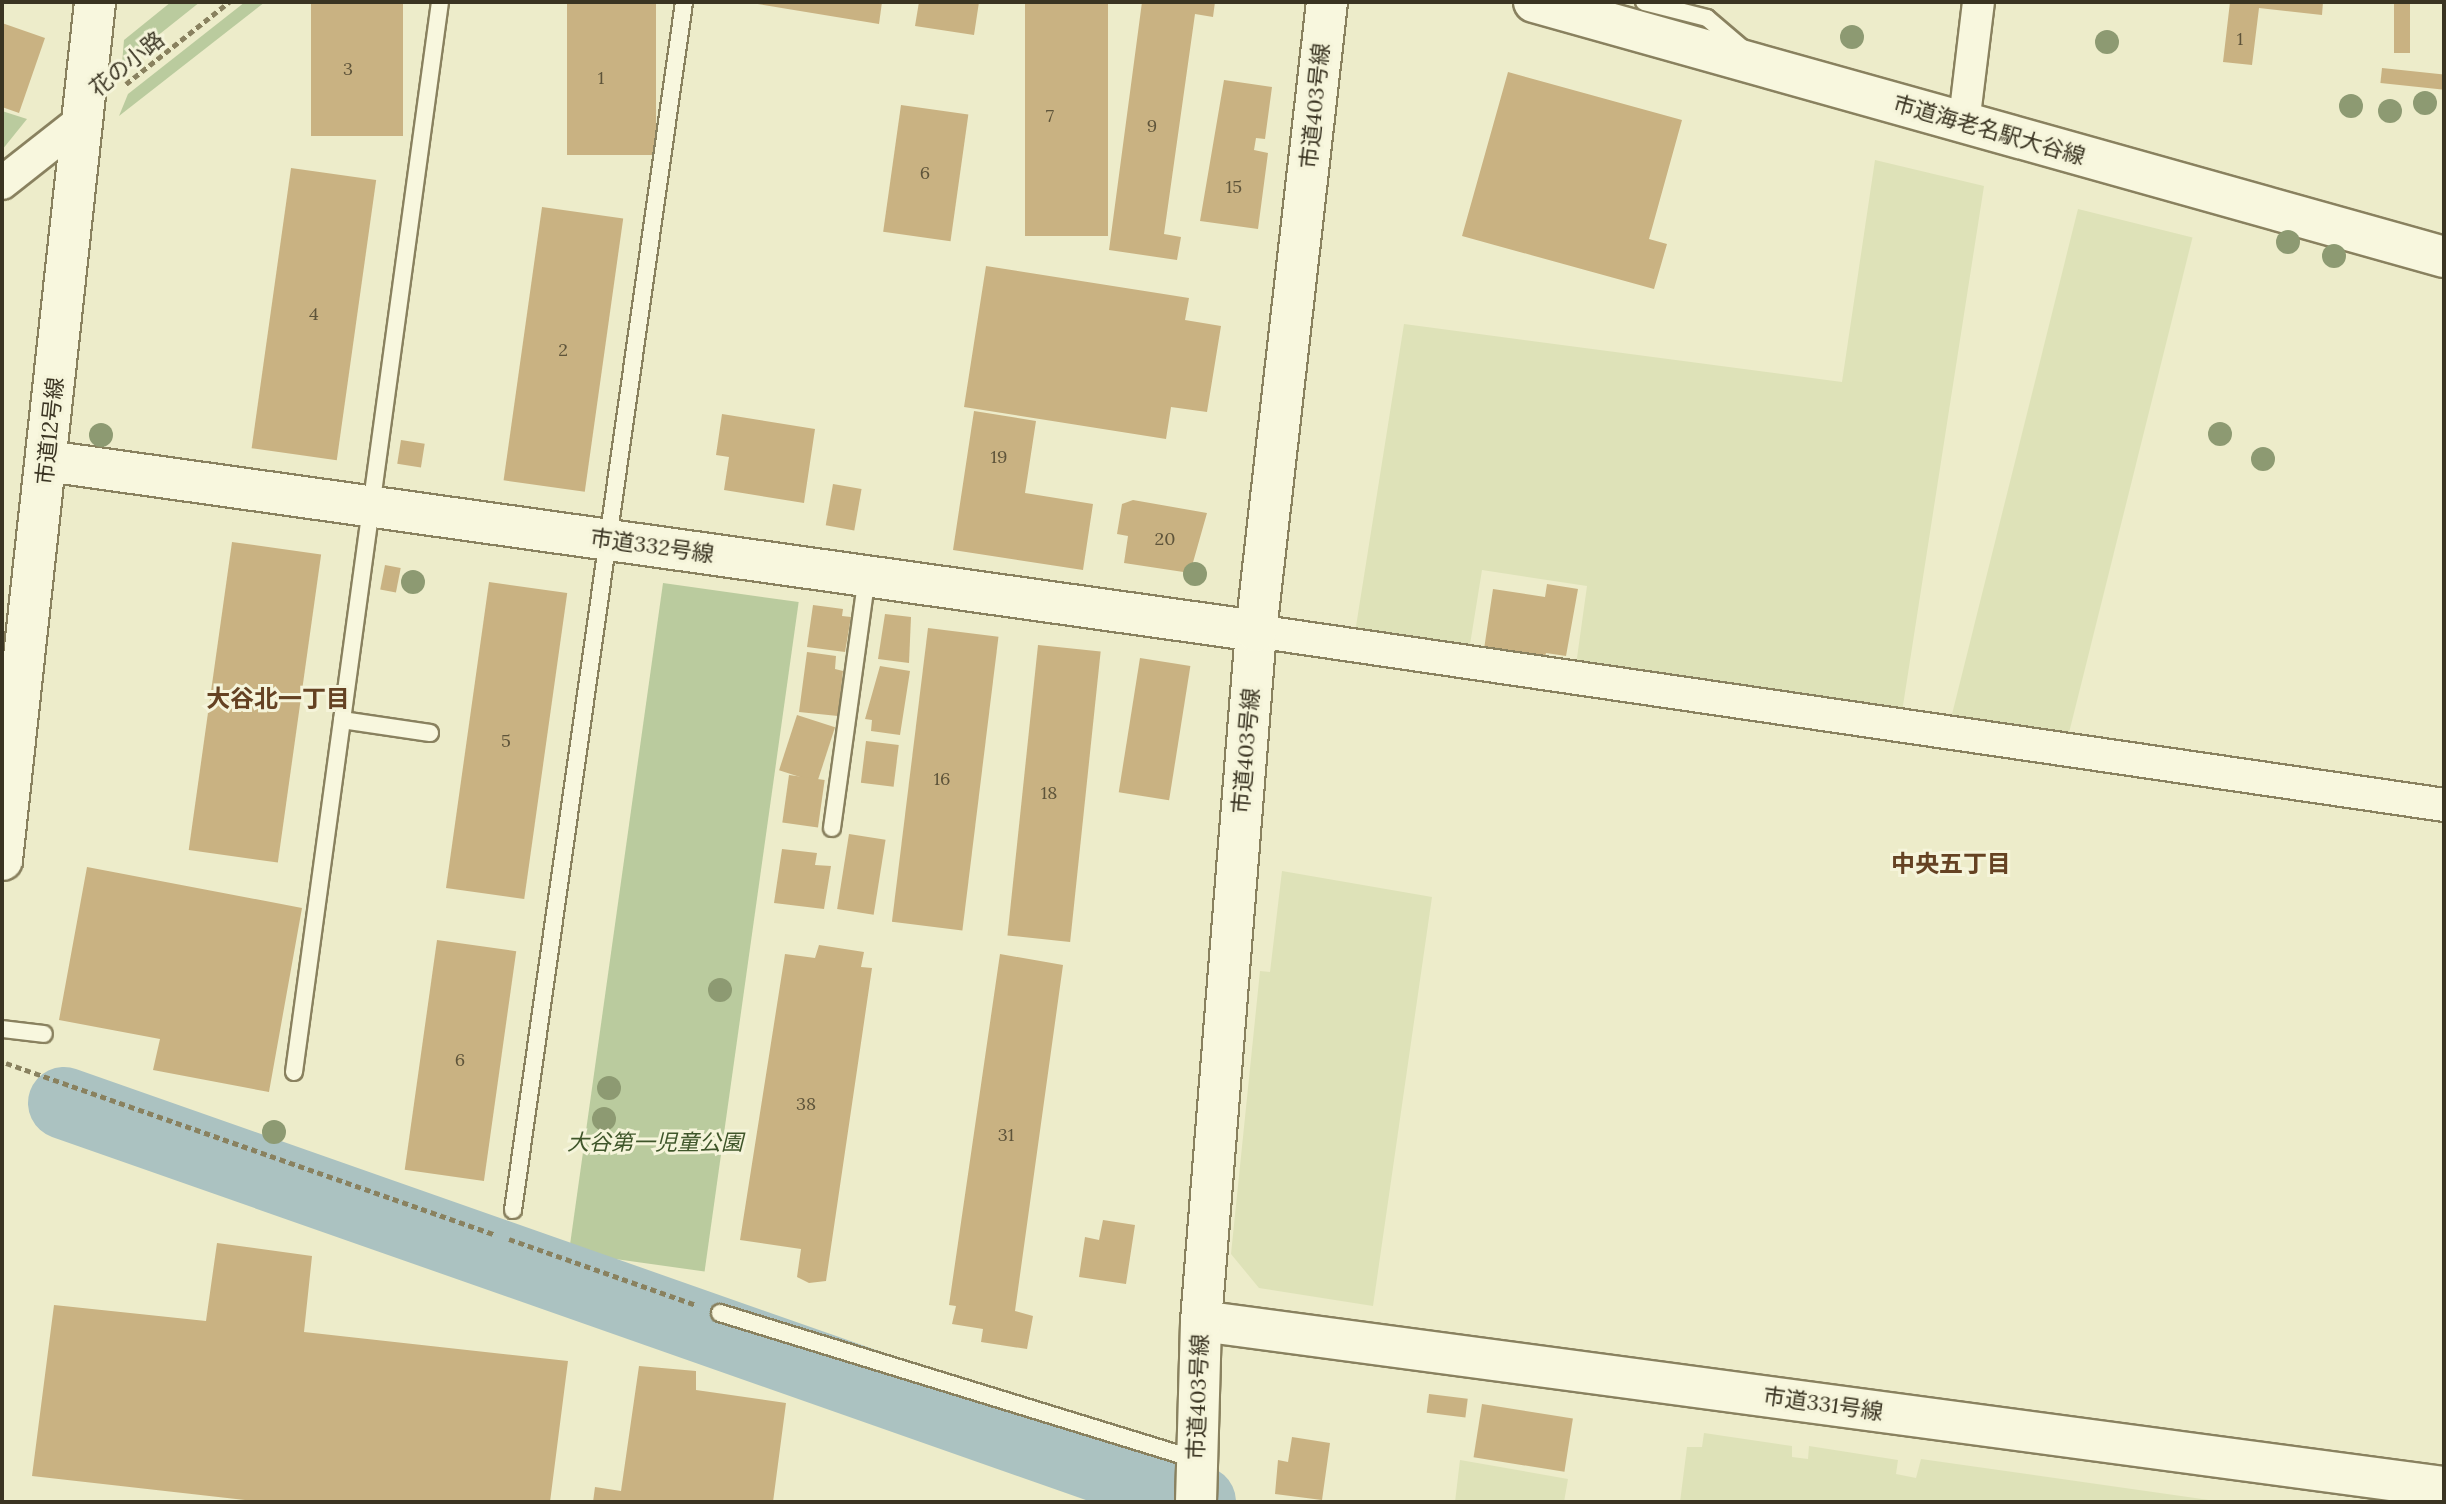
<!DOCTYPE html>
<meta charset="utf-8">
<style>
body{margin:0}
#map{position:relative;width:2446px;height:1504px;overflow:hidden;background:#edecca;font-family:Lora,"Noto Sans JP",serif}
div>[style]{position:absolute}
.farmland>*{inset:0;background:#dee2b8;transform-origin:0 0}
.green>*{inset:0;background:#bacb9e;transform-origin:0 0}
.river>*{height:72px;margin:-36px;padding:0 36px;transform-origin:36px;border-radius:36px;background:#abc2c1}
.building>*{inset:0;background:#c9b282;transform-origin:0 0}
.path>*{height:5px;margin-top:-2.5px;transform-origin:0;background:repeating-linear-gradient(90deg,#89815f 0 6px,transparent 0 10px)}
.roads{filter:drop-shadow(2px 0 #89815f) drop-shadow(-2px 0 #89815f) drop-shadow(0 2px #89815f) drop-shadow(0 -2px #89815f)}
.service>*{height:16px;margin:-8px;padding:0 8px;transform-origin:8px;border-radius:8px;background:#f8f7de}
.minor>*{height:32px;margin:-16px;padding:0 16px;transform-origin:16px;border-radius:16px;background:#f8f7de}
.tertiary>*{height:40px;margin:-20px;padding:0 20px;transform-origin:20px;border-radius:20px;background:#f8f7de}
.trees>*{width:24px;height:24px;margin:-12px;border-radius:50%;background:#8d9a72}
span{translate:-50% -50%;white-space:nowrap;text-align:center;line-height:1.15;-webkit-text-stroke:6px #f5f4da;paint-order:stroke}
.number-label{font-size:18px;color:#5e543a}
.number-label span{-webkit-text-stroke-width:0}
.street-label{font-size:22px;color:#3a3422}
.park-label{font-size:22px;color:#3f562a;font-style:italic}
.neighbourhood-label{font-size:24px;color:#654223;font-weight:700}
.frame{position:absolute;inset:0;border:4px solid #3a3422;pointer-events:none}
</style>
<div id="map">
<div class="farmland">
<i style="clip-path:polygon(1875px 160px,1984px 186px,1902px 712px,1576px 665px,1587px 586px,1482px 570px,1468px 657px,1354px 639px,1404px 324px,1842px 382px)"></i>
<i style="left:2078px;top:209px;width:118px;height:523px;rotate:14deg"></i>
<i style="clip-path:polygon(1282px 871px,1432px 897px,1373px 1306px,1259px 1288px,1231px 1254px,1260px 971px,1270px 972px)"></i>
<i style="clip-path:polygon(1704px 1433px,1792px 1446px,1792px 1457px,1808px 1459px,1809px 1446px,1898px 1460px,1896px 1474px,1916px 1478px,1921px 1459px,2223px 1502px,1680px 1502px,1687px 1447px,1702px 1447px)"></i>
<i style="clip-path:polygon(1460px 1460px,1568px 1479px,1564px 1502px,1455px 1502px)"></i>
</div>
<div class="green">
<i style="clip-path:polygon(171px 2px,200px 2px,122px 64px,124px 40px)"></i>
<i style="clip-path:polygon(245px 2px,265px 2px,119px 116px,128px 94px)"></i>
<i style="clip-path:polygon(2px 111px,27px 119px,2px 150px)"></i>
<i style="left:663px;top:583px;width:137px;height:676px;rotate:8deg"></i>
</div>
<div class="river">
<i style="left:64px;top:1103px;width:1204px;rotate:19.35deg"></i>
</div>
<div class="building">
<i style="left:311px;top:2px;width:92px;height:134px"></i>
<i style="left:567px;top:2px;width:89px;height:153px"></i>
<i style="clip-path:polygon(745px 2px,882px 2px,879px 24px)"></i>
<i style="clip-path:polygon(919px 2px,979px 2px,974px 35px,915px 26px)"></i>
<i style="left:1025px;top:2px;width:83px;height:234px"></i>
<i style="clip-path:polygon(1142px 2px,1215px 2px,1213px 17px,1195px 14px,1164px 234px,1181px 237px,1177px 260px,1109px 250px)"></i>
<i style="clip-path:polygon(2230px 2px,2323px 2px,2322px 15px,2259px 8px,2252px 65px,2223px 62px)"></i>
<i style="left:2394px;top:2px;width:16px;height:51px"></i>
<i style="clip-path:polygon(2px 23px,45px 38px,19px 113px,2px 107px)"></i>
<i style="left:2382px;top:68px;width:62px;height:15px;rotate:6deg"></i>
<i style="clip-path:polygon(1508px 72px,1682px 120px,1649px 239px,1667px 244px,1654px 289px,1462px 236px)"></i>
<i style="clip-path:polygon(1224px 80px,1272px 87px,1265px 139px,1256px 138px,1254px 150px,1268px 153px,1258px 229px,1200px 221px)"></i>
<i style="left:901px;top:105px;width:68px;height:128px;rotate:8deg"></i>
<i style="left:291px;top:168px;width:86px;height:283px;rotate:8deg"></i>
<i style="left:542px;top:207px;width:82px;height:276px;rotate:8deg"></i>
<i style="clip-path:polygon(986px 266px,1189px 298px,1185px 320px,1221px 326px,1207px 412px,1171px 407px,1166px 439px,964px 407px)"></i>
<i style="clip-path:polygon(974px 411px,1036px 421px,1025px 493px,1093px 504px,1083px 570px,953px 550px)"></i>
<i style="clip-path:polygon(722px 414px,815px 429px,804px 503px,724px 490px,729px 457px,716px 455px)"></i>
<i style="left:401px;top:440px;width:24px;height:24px;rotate:9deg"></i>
<i style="left:833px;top:484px;width:29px;height:42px;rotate:10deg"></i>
<i style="clip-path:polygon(1133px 500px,1207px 513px,1190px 573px,1124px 563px,1128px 536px,1117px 534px,1122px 504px)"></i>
<i style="left:232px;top:542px;width:90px;height:311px;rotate:8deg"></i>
<i style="left:385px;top:565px;width:16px;height:25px;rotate:11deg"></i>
<i style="left:489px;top:582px;width:79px;height:309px;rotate:8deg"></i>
<i style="clip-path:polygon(1547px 584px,1578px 589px,1566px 656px,1546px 653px,1543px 666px,1483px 656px,1493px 589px,1545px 597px)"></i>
<i style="clip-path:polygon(813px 605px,843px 609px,842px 616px,851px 617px,845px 652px,807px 647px)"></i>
<i style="clip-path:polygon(885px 614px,911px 617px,909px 663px,878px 659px)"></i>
<i style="left:928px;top:628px;width:71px;height:296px;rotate:7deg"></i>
<i style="left:1038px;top:645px;width:63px;height:292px;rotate:6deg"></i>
<i style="clip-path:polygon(807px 652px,836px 656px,835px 669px,843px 671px,838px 716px,799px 712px)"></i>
<i style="left:1140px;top:658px;width:51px;height:136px;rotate:9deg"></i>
<i style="clip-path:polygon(880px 666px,910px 671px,900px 735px,871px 731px,872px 720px,865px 719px)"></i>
<i style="left:797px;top:715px;width:40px;height:58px;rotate:18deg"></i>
<i style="left:866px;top:741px;width:33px;height:42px;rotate:7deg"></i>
<i style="left:789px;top:775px;width:36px;height:48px;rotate:8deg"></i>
<i style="left:849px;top:834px;width:37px;height:76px;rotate:9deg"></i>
<i style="clip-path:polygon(782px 849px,817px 853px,815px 865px,831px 866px,824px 909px,774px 903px)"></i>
<i style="clip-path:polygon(87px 867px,302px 908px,269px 1092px,153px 1070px,160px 1039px,59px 1020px)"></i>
<i style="left:437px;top:940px;width:80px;height:232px;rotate:8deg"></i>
<i style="clip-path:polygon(819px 945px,864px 952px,861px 967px,872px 968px,826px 1281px,809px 1283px,797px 1277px,801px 1249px,740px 1240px,785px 954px,815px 958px)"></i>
<i style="clip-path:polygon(1000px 954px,1063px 965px,1015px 1311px,1033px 1316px,1027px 1349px,981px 1342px,983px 1329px,952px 1324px,956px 1306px,949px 1305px)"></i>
<i style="clip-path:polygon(1103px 1220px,1135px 1225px,1126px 1284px,1079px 1277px,1085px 1237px,1099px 1240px)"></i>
<i style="clip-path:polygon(217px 1243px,312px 1256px,304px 1332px,568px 1361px,550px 1502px,262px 1502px,32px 1476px,54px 1305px,206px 1321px)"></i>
<i style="clip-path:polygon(639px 1366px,696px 1371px,696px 1390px,786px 1403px,773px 1502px,593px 1502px,595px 1487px,621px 1491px)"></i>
<i style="left:1429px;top:1394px;width:39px;height:19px;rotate:7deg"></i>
<i style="left:1482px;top:1404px;width:92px;height:54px;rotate:9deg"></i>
<i style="clip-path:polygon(1292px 1437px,1330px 1443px,1322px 1500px,1275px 1494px,1278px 1460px,1288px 1462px)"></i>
</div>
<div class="path">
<i style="left:126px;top:84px;width:132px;rotate:-38.5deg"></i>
<i style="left:6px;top:1063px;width:519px;rotate:19.34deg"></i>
<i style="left:509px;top:1239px;width:198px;rotate:19.4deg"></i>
</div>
<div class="roads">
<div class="service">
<i style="left:1644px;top:2px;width:65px;rotate:14.3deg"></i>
<i style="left:1707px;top:18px;width:46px;rotate:40.6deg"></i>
<i style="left:1957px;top:119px;width:118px;rotate:-83.2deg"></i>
<i style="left:1971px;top:124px;width:123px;rotate:-83deg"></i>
<i style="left:342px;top:720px;width:89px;rotate:8.4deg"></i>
<i style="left:832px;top:828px;width:253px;rotate:-82.1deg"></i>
<i style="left:2px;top:1029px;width:42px;rotate:6.8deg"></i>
<i style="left:294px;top:1072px;width:1080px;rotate:-82.23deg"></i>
<i style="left:513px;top:1210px;width:1220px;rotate:-81.94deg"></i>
<i style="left:720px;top:1313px;width:498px;rotate:17.1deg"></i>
</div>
<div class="minor">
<i style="left:2px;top:183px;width:102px;rotate:-38.2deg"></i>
<i style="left:1256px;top:631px;width:1201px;rotate:8.33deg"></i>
</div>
<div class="tertiary">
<i style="left:1534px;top:2px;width:945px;rotate:15.65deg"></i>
<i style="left:47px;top:461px;width:1221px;rotate:8deg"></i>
<i style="left:2px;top:860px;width:863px;rotate:-83.81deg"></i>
<i style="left:1201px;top:1321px;width:1254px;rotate:7.61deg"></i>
<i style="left:1196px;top:1502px;width:181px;rotate:-88.4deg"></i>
<i style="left:1201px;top:1321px;width:692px;rotate:-85.44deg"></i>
<i style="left:1256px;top:631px;width:633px;rotate:-83.56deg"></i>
</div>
</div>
<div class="trees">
<i style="left:1852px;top:37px"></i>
<i style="left:2107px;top:42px"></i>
<i style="left:2425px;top:103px"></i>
<i style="left:2351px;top:106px"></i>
<i style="left:2390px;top:111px"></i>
<i style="left:2288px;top:242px"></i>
<i style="left:2334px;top:256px"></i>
<i style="left:2220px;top:434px"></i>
<i style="left:101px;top:435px"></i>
<i style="left:2263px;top:459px"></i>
<i style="left:1195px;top:574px"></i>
<i style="left:413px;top:582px"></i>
<i style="left:720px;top:990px"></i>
<i style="left:609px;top:1088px"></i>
<i style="left:604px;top:1119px"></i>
<i style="left:274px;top:1132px"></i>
</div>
<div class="number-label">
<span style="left:2240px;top:39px">1</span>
<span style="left:348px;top:69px">3</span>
<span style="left:601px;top:78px">1</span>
<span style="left:1050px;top:116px">7</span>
<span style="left:1152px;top:126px">9</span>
<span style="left:925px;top:173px">6</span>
<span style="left:1234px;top:187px">15</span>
<span style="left:314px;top:314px">4</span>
<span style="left:563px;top:350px">2</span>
<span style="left:999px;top:457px">19</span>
<span style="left:1165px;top:539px">20</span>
<span style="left:506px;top:741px">5</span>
<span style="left:942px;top:779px">16</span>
<span style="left:1049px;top:793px">18</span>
<span style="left:460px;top:1060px">6</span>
<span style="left:806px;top:1104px">38</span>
<span style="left:1006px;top:1135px">31</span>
</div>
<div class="street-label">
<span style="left:127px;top:64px;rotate:-39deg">花の小路</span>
<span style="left:1315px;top:106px;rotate:-84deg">市道403号線</span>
<span style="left:1989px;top:130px;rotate:16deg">市道海老名駅大谷線</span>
<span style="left:50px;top:431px;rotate:-84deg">市道12号線</span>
<span style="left:652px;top:546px;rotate:8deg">市道332号線</span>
<span style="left:1246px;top:751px;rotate:-85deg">市道403号線</span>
<span style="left:1198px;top:1397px;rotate:-88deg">市道403号線</span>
<span style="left:1823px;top:1404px;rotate:8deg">市道331号線</span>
</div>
<div class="park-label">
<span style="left:655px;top:1143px">大谷第一児童公園</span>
</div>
<div class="neighbourhood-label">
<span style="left:278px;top:699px">大谷北一丁目</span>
<span style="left:1951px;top:864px">中央五丁目</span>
</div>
<div class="frame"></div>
</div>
